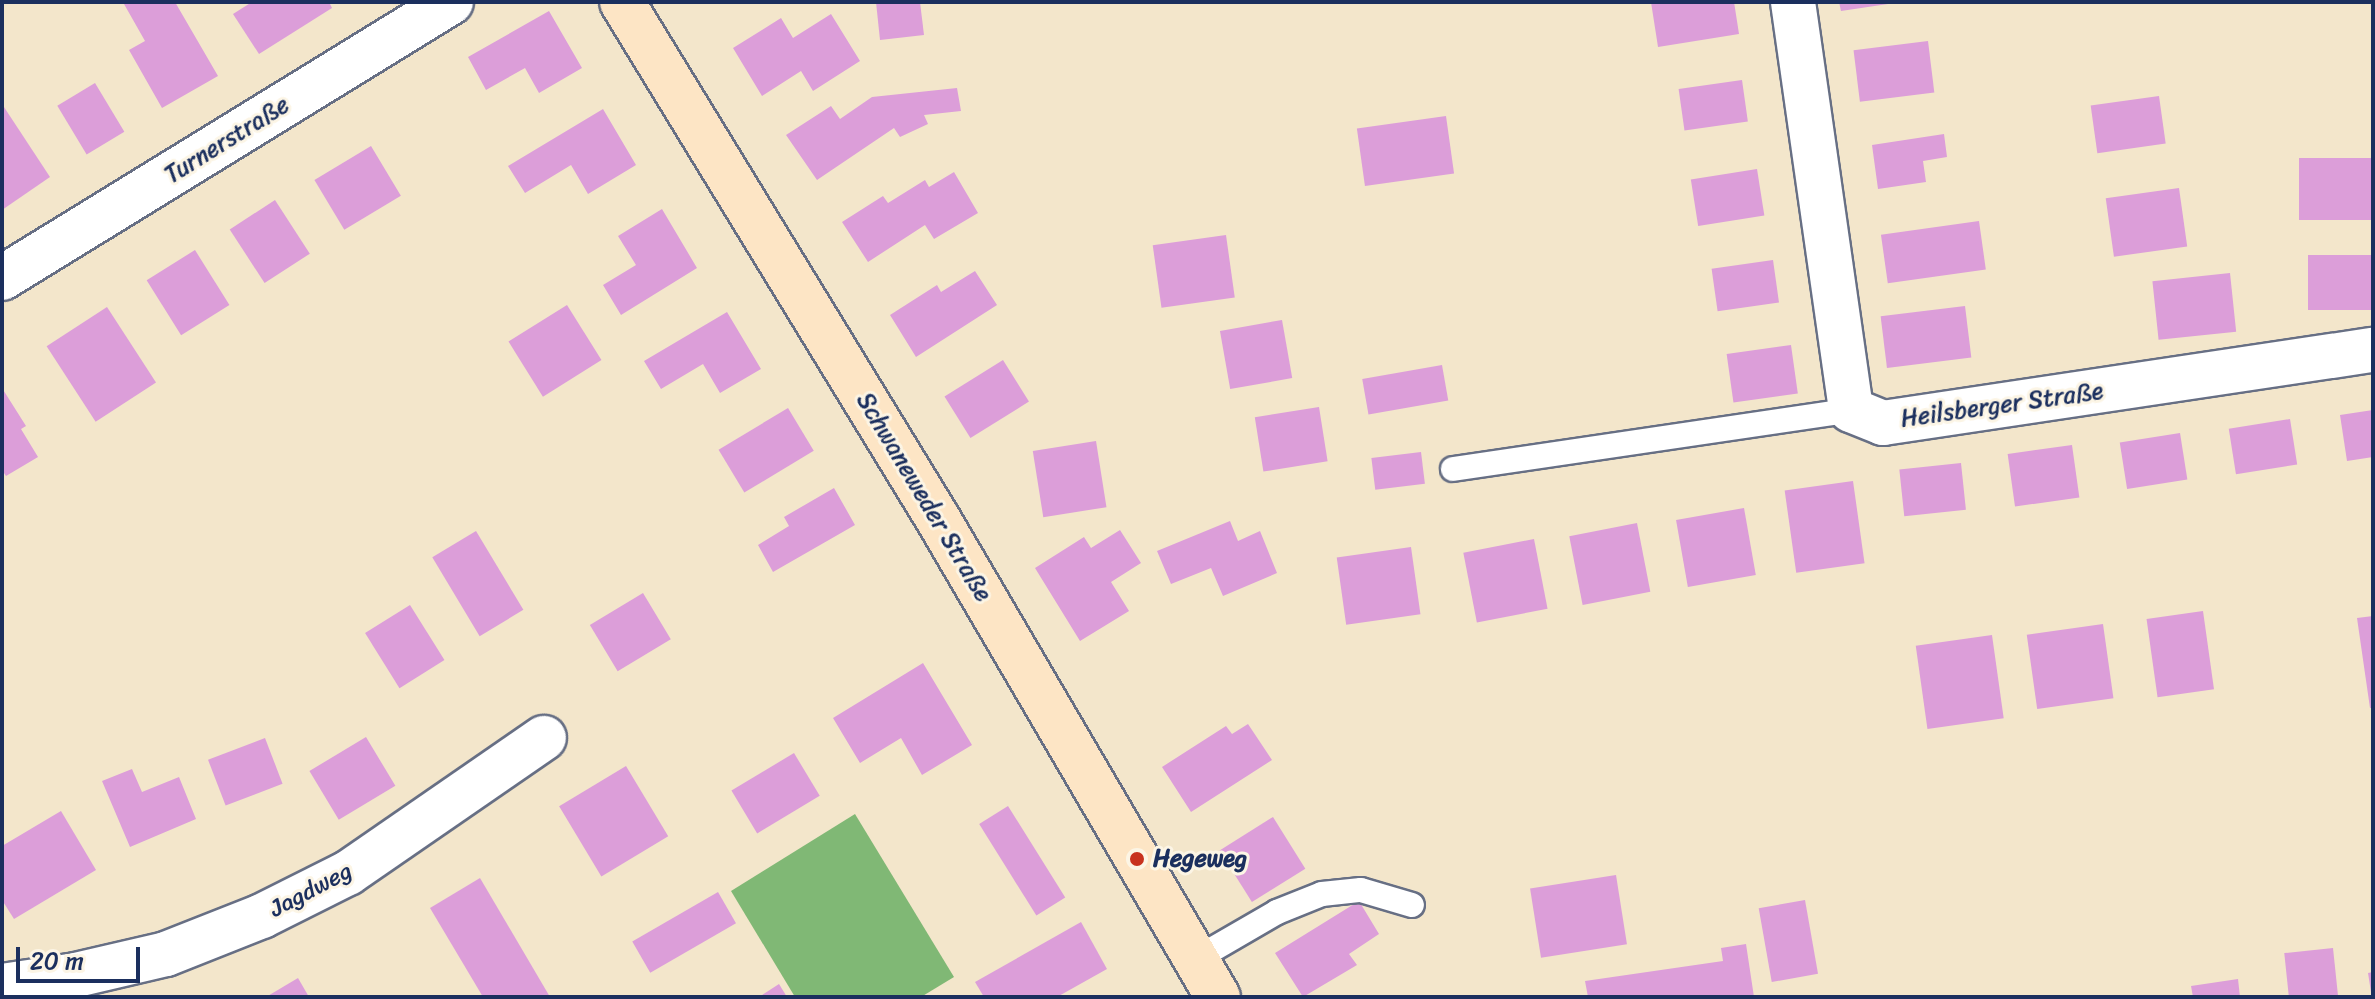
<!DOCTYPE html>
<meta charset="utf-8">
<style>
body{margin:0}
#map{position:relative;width:2375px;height:999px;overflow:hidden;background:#f3e6cb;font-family:Sriracha,sans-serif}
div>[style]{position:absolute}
.forest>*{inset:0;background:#80b875}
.building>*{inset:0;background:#dc9ed9;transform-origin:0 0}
.roads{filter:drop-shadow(2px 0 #676f84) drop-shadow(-2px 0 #676f84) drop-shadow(0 2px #676f84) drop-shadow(0 -2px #676f84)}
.service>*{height:24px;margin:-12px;padding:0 12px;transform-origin:12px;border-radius:12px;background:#fff}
.minor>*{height:44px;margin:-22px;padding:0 22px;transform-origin:22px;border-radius:22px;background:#fff}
.secondary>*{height:44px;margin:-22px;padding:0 22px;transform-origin:22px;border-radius:22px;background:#fde5c5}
.dots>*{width:22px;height:22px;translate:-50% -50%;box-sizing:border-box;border:4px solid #fcf5e5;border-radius:50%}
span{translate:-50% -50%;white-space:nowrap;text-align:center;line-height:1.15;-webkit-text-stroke:6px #fcf5e5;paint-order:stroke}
.street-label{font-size:24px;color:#1b2f5e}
.poi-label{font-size:24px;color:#1b2f5e;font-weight:700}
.left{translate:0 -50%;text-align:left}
.frame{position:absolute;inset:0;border:4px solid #1b2f5e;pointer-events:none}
.scale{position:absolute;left:16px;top:947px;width:124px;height:36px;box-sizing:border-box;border:4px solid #1b2f5e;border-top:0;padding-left:10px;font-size:24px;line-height:28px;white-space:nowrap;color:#1b2f5e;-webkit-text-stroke:6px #fcf5e5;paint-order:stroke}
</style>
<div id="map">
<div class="forest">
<i style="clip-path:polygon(855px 814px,954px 977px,921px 997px,795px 997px,731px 891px)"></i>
</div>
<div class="building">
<i style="clip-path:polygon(127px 2px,175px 2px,218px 76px,162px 108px,129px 50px,145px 41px,124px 4px)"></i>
<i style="clip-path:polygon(252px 2px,329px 2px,332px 8px,259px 54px,233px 14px)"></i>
<i style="clip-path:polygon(876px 2px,920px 2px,924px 35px,880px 40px)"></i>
<i style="clip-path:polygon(1651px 2px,1734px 2px,1739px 34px,1658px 47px)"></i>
<i style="clip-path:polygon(1839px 2px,1888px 2px,1888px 4px,1841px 11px)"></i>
<i style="clip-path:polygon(549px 11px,582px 68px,539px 93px,525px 68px,486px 90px,468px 57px)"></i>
<i style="clip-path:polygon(831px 14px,860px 61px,813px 91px,801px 71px,762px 96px,733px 48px,781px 18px,793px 38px)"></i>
<i style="left:1928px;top:41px;width:52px;height:75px;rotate:83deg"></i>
<i style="left:1742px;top:80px;width:42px;height:64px;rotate:82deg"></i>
<i style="left:95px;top:83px;width:57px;height:44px;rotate:59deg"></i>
<i style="clip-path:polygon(957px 88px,961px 111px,924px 115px,928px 124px,900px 137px,894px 128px,817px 180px,786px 135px,831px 106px,840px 119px,872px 97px)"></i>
<i style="left:2159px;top:96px;width:48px;height:69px;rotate:82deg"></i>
<i style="clip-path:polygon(2px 104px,50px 177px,2px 210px)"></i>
<i style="clip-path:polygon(603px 109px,636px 165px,588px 194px,571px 165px,525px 193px,508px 166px)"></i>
<i style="left:1446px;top:116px;width:58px;height:90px;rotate:82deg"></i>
<i style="clip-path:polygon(1944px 134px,1947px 157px,1923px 161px,1926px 182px,1878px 189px,1872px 145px)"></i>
<i style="left:371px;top:146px;width:58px;height:66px;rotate:59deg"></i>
<i style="left:2373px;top:158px;width:62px;height:74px;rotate:90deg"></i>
<i style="left:1757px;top:169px;width:47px;height:67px;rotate:81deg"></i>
<i style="clip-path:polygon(954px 172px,978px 213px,934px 239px,925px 225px,868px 262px,842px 222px,883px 196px,888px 203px,925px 180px,929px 187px)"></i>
<i style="left:2179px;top:188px;width:59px;height:74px;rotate:82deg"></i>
<i style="left:275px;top:200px;width:64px;height:54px;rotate:57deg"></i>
<i style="clip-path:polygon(662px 209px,697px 268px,621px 315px,603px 285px,636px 265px,618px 236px)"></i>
<i style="left:1979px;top:221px;width:49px;height:99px;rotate:82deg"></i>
<i style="left:1226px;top:235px;width:63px;height:74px;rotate:82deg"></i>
<i style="left:195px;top:250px;width:65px;height:57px;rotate:58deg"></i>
<i style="left:2373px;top:255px;width:55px;height:65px;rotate:90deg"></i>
<i style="left:1773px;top:260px;width:43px;height:62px;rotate:82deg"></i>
<i style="clip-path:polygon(975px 271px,997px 305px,916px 357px,890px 315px,937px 285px,941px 292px)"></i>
<i style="left:2230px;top:273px;width:59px;height:78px;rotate:84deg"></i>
<i style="left:567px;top:305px;width:65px;height:69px;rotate:58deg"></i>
<i style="left:1965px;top:306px;width:52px;height:85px;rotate:83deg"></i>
<i style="left:107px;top:307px;width:90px;height:72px;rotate:57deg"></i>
<i style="clip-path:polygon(727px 312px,761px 369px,720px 393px,703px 364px,661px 389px,644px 361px)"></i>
<i style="left:1282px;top:320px;width:59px;height:63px;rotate:80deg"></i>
<i style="left:1791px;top:345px;width:49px;height:65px;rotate:82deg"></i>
<i style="left:1003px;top:360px;width:49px;height:69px;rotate:58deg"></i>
<i style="left:1442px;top:365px;width:36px;height:81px;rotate:80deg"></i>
<i style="clip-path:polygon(2px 388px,26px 426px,21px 429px,38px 457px,6px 476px,2px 470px)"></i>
<i style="left:1319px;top:407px;width:55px;height:65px;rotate:81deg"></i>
<i style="left:788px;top:408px;width:50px;height:81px;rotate:59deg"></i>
<i style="clip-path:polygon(2373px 410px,2373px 457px,2347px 461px,2340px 415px)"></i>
<i style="left:2290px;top:419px;width:46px;height:62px;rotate:81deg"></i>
<i style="left:2180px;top:433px;width:47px;height:61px;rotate:81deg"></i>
<i style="left:1096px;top:441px;width:67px;height:64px;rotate:81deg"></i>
<i style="left:2072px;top:445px;width:53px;height:65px;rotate:82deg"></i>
<i style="left:1421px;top:452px;width:32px;height:50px;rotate:83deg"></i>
<i style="left:1961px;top:463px;width:47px;height:62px;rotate:84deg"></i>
<i style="left:1853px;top:481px;width:83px;height:69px;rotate:82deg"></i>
<i style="clip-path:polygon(834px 488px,855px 525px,773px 572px,758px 545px,789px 526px,784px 517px)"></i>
<i style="left:1744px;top:508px;width:68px;height:69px;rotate:80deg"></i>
<i style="clip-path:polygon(1230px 521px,1238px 541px,1260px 531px,1277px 573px,1223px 596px,1211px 568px,1171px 584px,1157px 551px)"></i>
<i style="left:1637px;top:523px;width:70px;height:69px;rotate:79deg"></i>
<i style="clip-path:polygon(1120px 530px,1141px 563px,1111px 582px,1129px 611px,1080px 641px,1035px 568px,1084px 537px,1091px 548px)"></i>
<i style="left:476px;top:531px;width:92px;height:51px;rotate:59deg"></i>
<i style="left:1534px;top:539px;width:71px;height:72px;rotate:79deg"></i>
<i style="left:1411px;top:547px;width:68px;height:75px;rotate:82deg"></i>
<i style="left:643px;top:593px;width:54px;height:62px;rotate:59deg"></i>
<i style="left:410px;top:605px;width:65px;height:53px;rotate:58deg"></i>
<i style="left:2203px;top:611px;width:79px;height:57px;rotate:82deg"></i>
<i style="clip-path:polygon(2373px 616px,2373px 708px,2370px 708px,2357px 618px)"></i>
<i style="left:2103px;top:624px;width:75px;height:77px;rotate:82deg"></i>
<i style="left:1992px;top:635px;width:84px;height:77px;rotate:82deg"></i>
<i style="clip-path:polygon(923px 663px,972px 745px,922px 775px,901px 738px,860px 763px,833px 718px)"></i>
<i style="clip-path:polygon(1248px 724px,1272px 760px,1191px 812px,1162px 767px,1226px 726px,1232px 734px)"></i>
<i style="left:366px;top:737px;width:57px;height:66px;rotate:59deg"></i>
<i style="left:265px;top:738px;width:49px;height:61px;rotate:69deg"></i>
<i style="left:794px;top:753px;width:50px;height:73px;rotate:59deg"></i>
<i style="left:626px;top:766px;width:82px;height:78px;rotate:59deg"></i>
<i style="clip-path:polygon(132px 769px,142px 792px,179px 777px,196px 819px,130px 847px,102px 781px)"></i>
<i style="left:1008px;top:806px;width:108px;height:34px;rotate:58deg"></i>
<i style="clip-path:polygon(61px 811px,96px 870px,14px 919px,2px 900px,2px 846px)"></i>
<i style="left:1273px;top:817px;width:61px;height:63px;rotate:58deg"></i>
<i style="left:1616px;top:875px;width:70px;height:87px;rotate:81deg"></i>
<i style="clip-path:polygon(480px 878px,550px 997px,483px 997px,430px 908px)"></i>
<i style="left:718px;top:892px;width:36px;height:99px;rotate:60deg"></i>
<i style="left:1805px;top:900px;width:75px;height:47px;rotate:80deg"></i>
<i style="clip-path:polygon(1359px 901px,1379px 934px,1349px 954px,1357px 965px,1303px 997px,1275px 953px)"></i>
<i style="clip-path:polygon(1081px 922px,1107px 969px,1057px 997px,984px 997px,975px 982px)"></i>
<i style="clip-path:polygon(1746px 944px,1754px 997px,1588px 997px,1585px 981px,1723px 961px,1721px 948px)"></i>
<i style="left:2333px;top:948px;width:49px;height:49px;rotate:84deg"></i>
<i style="clip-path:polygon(2373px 972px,2373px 992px,2371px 992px,2368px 973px)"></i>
<i style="clip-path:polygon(298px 978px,309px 997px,266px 997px)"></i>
<i style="clip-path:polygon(2238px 979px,2240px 997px,2193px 997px,2191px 986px)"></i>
<i style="clip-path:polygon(779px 984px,787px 997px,759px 997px)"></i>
</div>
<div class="roads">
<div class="service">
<i style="left:1453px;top:469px;width:402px;rotate:-8.4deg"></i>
<i style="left:1196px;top:959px;width:94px;rotate:-30.1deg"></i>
<i style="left:1277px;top:912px;width:48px;rotate:-21.8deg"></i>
<i style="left:1322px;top:894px;width:39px;rotate:-6deg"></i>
<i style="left:1361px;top:890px;width:53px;rotate:16.4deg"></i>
</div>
<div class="minor">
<i style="left:1793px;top:2px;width:412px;rotate:81.9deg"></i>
<i style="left:1851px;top:410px;width:35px;rotate:22deg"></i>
<i style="left:1883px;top:423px;width:495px;rotate:-8.5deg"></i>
<i style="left:2px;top:278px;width:527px;rotate:-31.58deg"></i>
<i style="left:2px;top:986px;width:75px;rotate:-8.5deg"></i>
<i style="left:76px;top:975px;width:92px;rotate:-13.1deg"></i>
<i style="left:166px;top:954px;width:103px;rotate:-21.6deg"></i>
<i style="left:262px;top:916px;width:96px;rotate:-26.6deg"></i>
<i style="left:348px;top:873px;width:238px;rotate:-34.6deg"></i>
</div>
<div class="secondary">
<i style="left:622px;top:2px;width:606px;rotate:58.57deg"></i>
<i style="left:938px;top:519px;width:554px;rotate:59.64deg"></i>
</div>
</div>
<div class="dots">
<i style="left:1137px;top:859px;background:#c8321e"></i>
</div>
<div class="street-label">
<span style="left:227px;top:140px;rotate:-32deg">Turnerstraße</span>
<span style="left:2002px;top:405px;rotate:-8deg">Heilsberger Straße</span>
<span style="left:924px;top:497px;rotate:59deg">Schwaneweder Straße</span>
<span style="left:311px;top:890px;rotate:-28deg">Jagdweg</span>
</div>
<div class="poi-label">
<span class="left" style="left:1153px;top:859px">Hegeweg</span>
</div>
<div class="frame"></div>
<div class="scale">20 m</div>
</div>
